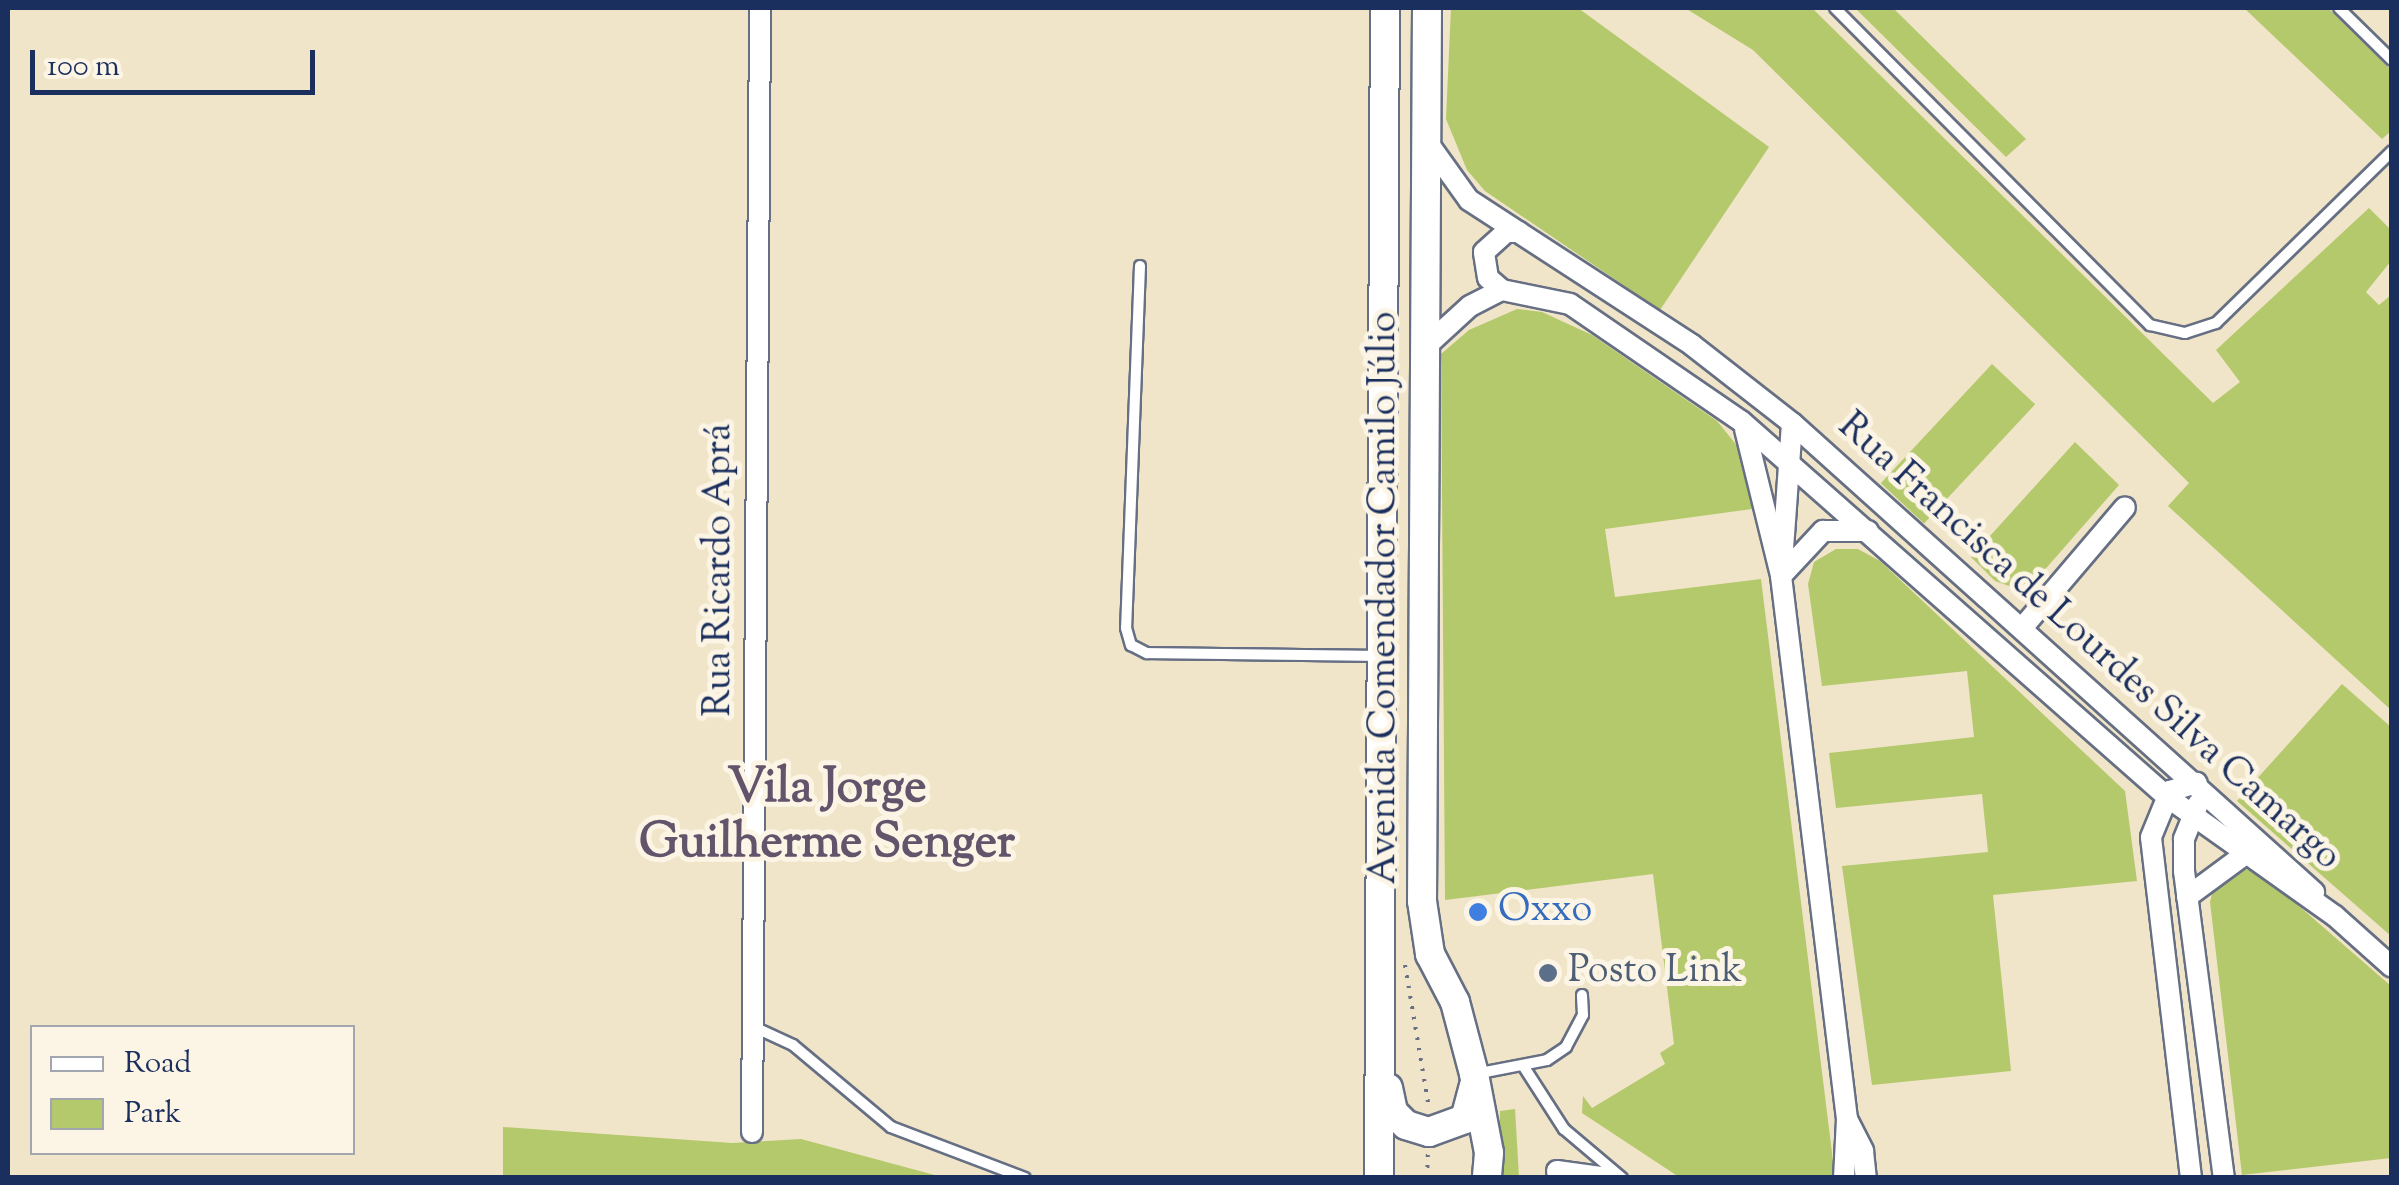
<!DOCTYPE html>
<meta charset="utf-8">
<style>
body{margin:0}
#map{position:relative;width:2399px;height:1185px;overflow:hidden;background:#f0e5c8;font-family:"Sorts Mill Goudy",serif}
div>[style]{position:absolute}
.green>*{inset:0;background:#b4c86c;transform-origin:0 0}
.path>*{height:4px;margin-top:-2px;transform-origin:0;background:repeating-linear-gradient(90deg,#666f83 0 2.5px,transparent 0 10.5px)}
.roads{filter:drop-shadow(2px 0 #666f83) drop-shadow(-2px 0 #666f83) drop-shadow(0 2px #666f83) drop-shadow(0 -2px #666f83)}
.lane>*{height:10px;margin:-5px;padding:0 5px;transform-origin:5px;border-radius:5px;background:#fff}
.street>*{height:20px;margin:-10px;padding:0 10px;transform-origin:10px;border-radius:10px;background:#fff}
.secondary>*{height:28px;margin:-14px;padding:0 14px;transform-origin:14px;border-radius:14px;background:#fff}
.dots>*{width:28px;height:28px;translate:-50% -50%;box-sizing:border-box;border:5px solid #fcf5e5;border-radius:50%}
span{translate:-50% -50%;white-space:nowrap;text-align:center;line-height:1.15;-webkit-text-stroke:10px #fcf5e5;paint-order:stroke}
.street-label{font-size:38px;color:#1b2f5e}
.shop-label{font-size:38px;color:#366cbe}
.left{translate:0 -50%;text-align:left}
.service-label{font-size:38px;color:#4e5e75}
.district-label{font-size:48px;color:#63536b;font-weight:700}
.frame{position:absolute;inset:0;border:10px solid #1b2f5e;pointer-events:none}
.legend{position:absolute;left:30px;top:1025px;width:325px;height:130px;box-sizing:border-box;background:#fcf5e5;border:2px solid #a2a6af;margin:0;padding:12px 18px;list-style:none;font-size:30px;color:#1b2f5e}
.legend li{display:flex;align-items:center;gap:20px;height:50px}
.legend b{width:50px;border:2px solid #a2a6af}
.scale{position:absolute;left:30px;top:50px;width:285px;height:45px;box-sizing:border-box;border:5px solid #1b2f5e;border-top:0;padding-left:12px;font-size:30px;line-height:35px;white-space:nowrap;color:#1b2f5e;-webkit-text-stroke:8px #fcf5e5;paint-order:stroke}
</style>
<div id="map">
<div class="green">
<i style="clip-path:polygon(1451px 8px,1578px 8px,1769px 147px,1660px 310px,1485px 191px,1467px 170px,1446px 119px)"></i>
<i style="clip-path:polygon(1685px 8px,1812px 8px,2213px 403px,2240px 382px,2216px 350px,2369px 208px,2391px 230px,2391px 261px,2366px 292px,2379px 305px,2391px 295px,2391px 710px,2168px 506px,2189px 483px,1753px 50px)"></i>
<i style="clip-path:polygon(1855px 8px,1893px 8px,2026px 139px,2006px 157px)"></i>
<i style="clip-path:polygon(2244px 8px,2328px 8px,2391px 70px,2391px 131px,2382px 139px)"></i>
<i style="clip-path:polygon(1517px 309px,1542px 312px,1592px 335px,1717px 421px,1747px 458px,1752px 509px,1605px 529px,1615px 597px,1761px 579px,1835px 1177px,1679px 1177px,1582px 1113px,1583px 1096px,1592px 1108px,1665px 1064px,1660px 1053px,1674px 1044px,1653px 874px,1445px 900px,1441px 354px,1469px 330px)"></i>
<i style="left:1992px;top:364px;width:59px;height:163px;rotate:43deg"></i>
<i style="clip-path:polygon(2075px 442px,2119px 485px,2034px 582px,2012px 587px,1995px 581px,1971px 557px)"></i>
<i style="clip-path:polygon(1836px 549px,1858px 549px,1880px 561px,2125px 791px,2137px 881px,1993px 895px,2011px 1071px,1872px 1085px,1842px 866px,1988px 852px,1982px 794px,1836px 808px,1829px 753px,1974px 737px,1967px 671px,1822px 686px,1808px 584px,1814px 562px)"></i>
<i style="clip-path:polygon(2342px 684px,2391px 727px,2391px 936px,2237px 801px)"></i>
<i style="clip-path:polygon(2240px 868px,2261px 873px,2391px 986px,2391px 1158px,2242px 1175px,2210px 902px,2214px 886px)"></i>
<i style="clip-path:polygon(1515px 1109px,1519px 1177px,1499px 1178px,1500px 1111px)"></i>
<i style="clip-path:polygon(503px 1127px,732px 1143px,801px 1139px,942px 1177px,503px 1177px)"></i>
</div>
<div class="path">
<i style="left:1405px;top:965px;width:145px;rotate:80.5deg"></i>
<i style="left:1427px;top:1178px;width:26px;rotate:-88deg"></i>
</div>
<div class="roads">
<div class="lane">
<i style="left:1835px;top:8px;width:447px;rotate:45.2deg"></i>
<i style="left:2150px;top:325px;width:36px;rotate:13deg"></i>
<i style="left:2185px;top:333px;width:33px;rotate:-18deg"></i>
<i style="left:2216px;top:323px;width:246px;rotate:-44.3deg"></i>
<i style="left:2339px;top:8px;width:74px;rotate:44.5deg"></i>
<i style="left:1140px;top:266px;width:362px;rotate:92.2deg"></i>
<i style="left:1126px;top:628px;width:18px;rotate:74deg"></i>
<i style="left:1131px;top:645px;width:18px;rotate:27deg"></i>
<i style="left:1147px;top:653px;width:232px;rotate:0.7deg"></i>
<i style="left:754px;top:1027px;width:43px;rotate:24.8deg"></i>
<i style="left:793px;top:1045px;width:128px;rotate:39.9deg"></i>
<i style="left:891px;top:1127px;width:143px;rotate:20.8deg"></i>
<i style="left:1524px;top:1067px;width:74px;rotate:57.2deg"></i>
<i style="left:1564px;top:1129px;width:76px;rotate:40.2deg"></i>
<i style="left:1475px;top:1074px;width:73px;rotate:-11deg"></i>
<i style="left:1547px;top:1060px;width:23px;rotate:-34deg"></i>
<i style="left:1566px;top:1047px;width:36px;rotate:-62deg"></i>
<i style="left:1583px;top:1015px;width:20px;rotate:-93deg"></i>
</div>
<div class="street">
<i style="left:1428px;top:143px;width:70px;rotate:54.3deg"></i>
<i style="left:1469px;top:200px;width:266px;rotate:33deg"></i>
<i style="left:1692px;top:345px;width:127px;rotate:38deg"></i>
<i style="left:1792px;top:423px;width:702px;rotate:41.94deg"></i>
<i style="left:1502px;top:290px;width:18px;rotate:-139deg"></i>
<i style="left:1488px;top:278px;width:26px;rotate:-99deg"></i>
<i style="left:1484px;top:252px;width:30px;rotate:-42deg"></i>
<i style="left:1506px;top:232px;width:13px"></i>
<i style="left:1424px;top:348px;width:62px;rotate:-42.4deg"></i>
<i style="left:1470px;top:306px;width:36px;rotate:-27deg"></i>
<i style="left:1502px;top:290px;width:69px;rotate:11.6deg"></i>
<i style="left:1570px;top:304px;width:207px;rotate:34.4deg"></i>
<i style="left:1741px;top:421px;width:567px;rotate:41.42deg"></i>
<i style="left:2166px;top:796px;width:207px;rotate:35.4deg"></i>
<i style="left:2335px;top:916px;width:76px;rotate:41.8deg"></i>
<i style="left:1745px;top:429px;width:151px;rotate:76.2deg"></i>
<i style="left:1781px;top:576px;width:547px;rotate:83.07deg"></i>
<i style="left:1847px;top:1119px;width:59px;rotate:92.9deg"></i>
<i style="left:1783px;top:549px;width:126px;rotate:-85.9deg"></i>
<i style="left:1781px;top:576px;width:62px;rotate:-47deg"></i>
<i style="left:1823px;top:531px;width:45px"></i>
<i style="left:2023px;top:627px;width:157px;rotate:-49.6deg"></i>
<i style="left:2198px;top:804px;width:38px;rotate:112deg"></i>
<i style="left:2184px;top:839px;width:32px;rotate:90deg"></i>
<i style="left:2184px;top:871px;width:310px;rotate:82.6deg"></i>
<i style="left:2187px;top:897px;width:71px;rotate:-36.4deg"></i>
<i style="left:1847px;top:1119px;width:36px;rotate:63deg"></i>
<i style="left:1863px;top:1151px;width:27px;rotate:84deg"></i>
<i style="left:752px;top:1132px;width:1124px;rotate:-89.59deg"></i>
<i style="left:1557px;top:1171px;width:51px;rotate:7.8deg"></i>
<i style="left:2191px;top:1178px;width:343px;rotate:-96.7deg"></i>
<i style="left:2151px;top:837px;width:50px;rotate:-67.6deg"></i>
<i style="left:2170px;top:791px;width:28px;rotate:-17deg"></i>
</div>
<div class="secondary">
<i style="left:1427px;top:8px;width:893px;rotate:90.32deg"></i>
<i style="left:1422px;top:901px;width:54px;rotate:81.4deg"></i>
<i style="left:1430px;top:954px;width:54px;rotate:62.5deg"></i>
<i style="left:1455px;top:1002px;width:74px;rotate:75.2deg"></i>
<i style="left:1474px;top:1074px;width:80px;rotate:79.2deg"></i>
<i style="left:1489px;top:1153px;width:25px;rotate:95deg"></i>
<i style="left:1388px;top:1088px;width:25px;rotate:78deg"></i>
<i style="left:1393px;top:1112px;width:18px;rotate:45deg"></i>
<i style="left:1406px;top:1125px;width:24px;rotate:17deg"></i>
<i style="left:1429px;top:1132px;width:38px;rotate:-20deg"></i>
<i style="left:1465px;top:1119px;width:35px;rotate:-75deg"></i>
<i style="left:1379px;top:1178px;width:1170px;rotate:-89.71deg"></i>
</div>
</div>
<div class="dots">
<i style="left:1478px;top:912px;background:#3f7fe0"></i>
<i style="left:1548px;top:973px;background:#5c6f8a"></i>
</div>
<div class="street-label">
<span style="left:721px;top:570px;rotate:-90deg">Rua Ricardo Aprá</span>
<span style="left:1386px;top:598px;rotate:-90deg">Avenida Comendador Camilo Júlio</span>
<span style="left:2088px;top:643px;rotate:42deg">Rua Francisca de Lourdes Silva Camargo</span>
</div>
<div class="shop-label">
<span class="left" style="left:1498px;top:912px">Oxxo</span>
</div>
<div class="service-label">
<span class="left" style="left:1568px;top:973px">Posto Link</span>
</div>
<div class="district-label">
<span style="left:827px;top:817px">Vila Jorge<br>Guilherme Senger</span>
</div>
<div class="frame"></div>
<ul class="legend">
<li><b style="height:12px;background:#fff"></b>Road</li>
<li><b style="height:28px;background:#b4c86c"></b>Park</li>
</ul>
<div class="scale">100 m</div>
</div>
